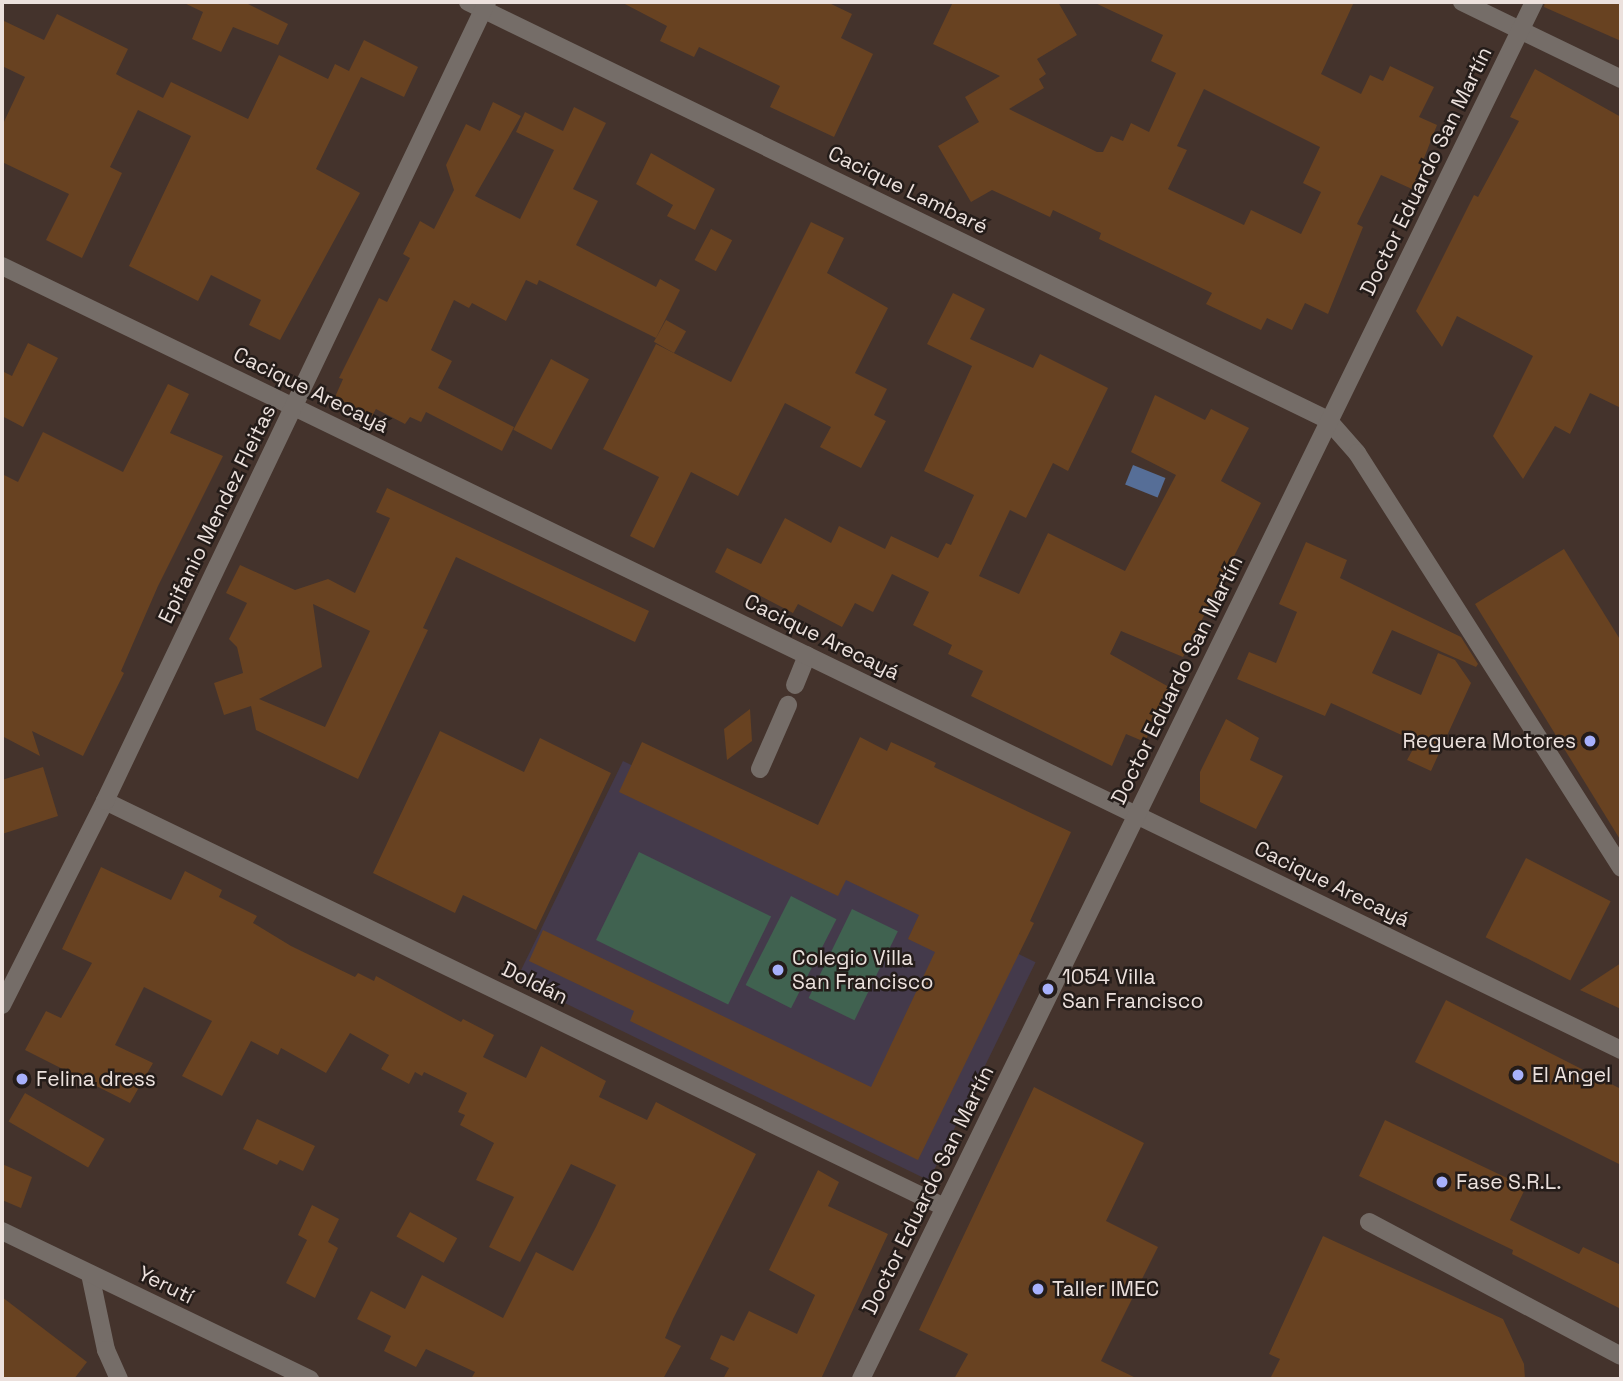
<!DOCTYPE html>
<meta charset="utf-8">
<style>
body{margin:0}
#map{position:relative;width:1623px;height:1381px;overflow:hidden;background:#44332c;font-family:"Space Grotesk",sans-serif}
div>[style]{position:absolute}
.education>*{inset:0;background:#443a4b;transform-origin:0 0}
.green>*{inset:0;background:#406250;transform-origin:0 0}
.water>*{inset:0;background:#566e97;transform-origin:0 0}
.building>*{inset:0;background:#684221;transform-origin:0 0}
.service>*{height:18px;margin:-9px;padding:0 9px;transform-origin:9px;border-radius:9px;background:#756d68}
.minor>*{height:18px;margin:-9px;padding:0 9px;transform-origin:9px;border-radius:9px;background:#756d68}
.tertiary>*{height:18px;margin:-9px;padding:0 9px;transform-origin:9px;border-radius:9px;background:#756d68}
.dots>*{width:19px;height:19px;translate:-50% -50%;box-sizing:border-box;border:4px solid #241c19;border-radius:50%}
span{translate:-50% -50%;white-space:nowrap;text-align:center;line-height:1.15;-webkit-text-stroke:5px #241c19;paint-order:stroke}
.street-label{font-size:21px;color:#ece1dd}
.poi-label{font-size:21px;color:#ece1dd}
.right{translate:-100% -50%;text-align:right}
.left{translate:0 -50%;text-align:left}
.frame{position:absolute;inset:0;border:4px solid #ece1dd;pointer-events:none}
</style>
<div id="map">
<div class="education">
<i style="left:623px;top:761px;width:459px;height:243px;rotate:26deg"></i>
</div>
<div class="green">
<i style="left:639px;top:852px;width:147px;height:98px;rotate:26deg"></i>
<i style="left:791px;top:896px;width:51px;height:100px;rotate:27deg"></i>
<i style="left:852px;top:909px;width:51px;height:99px;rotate:26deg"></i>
</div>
<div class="water">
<i style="left:1133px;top:465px;width:35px;height:21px;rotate:22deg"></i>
</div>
<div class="building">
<i style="clip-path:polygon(182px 2px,244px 2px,288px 24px,278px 45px,233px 27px,221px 52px,192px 39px,203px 12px)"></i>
<i style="clip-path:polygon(621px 2px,827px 2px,852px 14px,841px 38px,873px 54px,834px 137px,770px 107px,780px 86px,699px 47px,694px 57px,660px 41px,667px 26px)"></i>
<i style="clip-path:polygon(evenodd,953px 2px,1058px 2px,1077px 35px,1037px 59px,1046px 74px,1039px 79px,1044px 88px,1009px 109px,1097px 152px,1103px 152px,1111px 136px,1123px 141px,1131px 123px,1149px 132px,1176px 73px,1151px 61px,1163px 35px,1093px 2px,1354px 2px,1321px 74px,1361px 94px,1370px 75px,1383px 81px,1390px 66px,1434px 87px,1419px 117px,1437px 125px,1412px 189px,1381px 175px,1357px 224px,1363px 227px,1328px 314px,1305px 303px,1292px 330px,1267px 318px,1261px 330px,1206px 304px,1212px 293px,1099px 239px,1101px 233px,1053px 210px,1050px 217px,992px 190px,971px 202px,938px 146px,979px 122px,965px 97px,1000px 76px,933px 44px,953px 2px,1204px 89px,1320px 147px,1303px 183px,1321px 192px,1301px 234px,1251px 210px,1244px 225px,1168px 189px,1187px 150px,1177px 146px,1204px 89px)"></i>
<i style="clip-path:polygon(1545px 2px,1621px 2px,1621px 41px,1544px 7px)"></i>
<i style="clip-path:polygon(57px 14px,128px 49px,116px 74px,123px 78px,163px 98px,171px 82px,248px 119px,279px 55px,328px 79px,335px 64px,349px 71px,364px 40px,418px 67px,404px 97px,361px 77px,316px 169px,360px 193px,280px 340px,249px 325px,261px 300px,211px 275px,198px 301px,129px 266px,191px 136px,138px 110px,110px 167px,122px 173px,82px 258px,46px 240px,69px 194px,2px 162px,2px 126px,25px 77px,2px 66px,2px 20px,44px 40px)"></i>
<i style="clip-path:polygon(1535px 69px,1621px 117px,1621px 408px,1590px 393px,1570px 434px,1555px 426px,1523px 479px,1493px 436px,1533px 356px,1457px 316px,1442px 347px,1416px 311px,1474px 195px,1478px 197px,1519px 121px,1510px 117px)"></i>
<i style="clip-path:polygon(493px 102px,521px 116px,475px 196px,520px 219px,554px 150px,516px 132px,525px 112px,563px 131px,574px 107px,606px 123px,573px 189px,598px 201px,576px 245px,656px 287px,660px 279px,680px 290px,656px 338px,539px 280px,537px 285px,526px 280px,506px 321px,472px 303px,469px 308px,454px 300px,431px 350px,452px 361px,438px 388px,514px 427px,502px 451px,426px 412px,421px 422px,410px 417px,405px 424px,376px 409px,372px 416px,335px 397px,343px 379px,339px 378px,379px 298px,387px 302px,410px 258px,403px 254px,420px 221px,434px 229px,454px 190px,446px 165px,466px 124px,480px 131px)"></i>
<i style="clip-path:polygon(651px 153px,715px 189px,695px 230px,667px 216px,673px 205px,636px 184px)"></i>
<i style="clip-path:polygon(811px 222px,844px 238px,827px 273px,888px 308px,855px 373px,887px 389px,874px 415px,886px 421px,861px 468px,820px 447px,831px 427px,785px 403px,738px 496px,691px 472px,654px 548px,630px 536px,659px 477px,603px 449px,656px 344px,731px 382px)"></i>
<i style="left:711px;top:229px;width:24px;height:35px;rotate:28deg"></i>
<i style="clip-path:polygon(953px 293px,985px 309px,970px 339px,1033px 368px,1040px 354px,1108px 388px,1068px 471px,1053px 463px,1026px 518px,1010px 510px,979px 576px,1019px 594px,1048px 533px,1125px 571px,1176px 475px,1131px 452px,1155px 395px,1205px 420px,1211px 409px,1249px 428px,1221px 481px,1261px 503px,1183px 657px,1121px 631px,1110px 654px,1169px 687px,1145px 742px,1126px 734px,1112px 766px,971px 696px,983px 671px,948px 654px,952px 645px,913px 625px,929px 592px,892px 574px,873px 612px,855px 603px,842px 627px,798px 604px,793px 613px,715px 572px,727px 548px,761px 564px,785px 518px,831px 543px,839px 526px,885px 549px,891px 536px,938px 558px,946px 543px,951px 545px,974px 495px,924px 471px,972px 366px,927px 344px)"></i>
<i style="left:666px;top:320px;width:23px;height:25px;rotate:29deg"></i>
<i style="clip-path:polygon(28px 343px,58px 358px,23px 427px,2px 416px,2px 371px,12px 376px)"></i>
<i style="left:551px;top:359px;width:43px;height:80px;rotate:28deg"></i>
<i style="clip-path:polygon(168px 384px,189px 394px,170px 433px,223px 456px,158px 586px,121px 671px,124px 673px,83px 756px,32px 731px,40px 756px,2px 736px,2px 474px,18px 482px,43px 432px,123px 472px)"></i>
<i style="clip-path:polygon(evenodd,387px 488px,649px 611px,635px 642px,456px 557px,423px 628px,428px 630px,358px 779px,256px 730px,251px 706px,224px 715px,214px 683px,243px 673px,237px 647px,229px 639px,247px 603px,226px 593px,240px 565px,295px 590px,328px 579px,355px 593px,390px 518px,376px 512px,387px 488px,313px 604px,370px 631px,325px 727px,259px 699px,322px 667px,313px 604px)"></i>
<i style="clip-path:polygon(1306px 542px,1347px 560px,1340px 578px,1461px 637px,1478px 664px,1476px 667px,1392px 630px,1372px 673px,1421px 695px,1438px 653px,1455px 660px,1471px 683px,1431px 771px,1407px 760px,1417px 742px,1331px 703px,1325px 716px,1237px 679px,1249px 652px,1276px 663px,1297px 612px,1279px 604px)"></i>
<i style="clip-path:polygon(1564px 549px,1621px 641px,1621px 841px,1475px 604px)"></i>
<i style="clip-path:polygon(750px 709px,752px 741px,727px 760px,724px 729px)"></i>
<i style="clip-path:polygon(1226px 719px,1259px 738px,1250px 760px,1283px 776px,1256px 829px,1200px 802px,1200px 772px)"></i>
<i style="clip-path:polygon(440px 731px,524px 772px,540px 738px,611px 773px,536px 930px,463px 895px,455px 913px,373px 873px)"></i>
<i style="clip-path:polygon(860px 737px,887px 751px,891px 742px,936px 763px,934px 767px,1071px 832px,1030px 921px,1034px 923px,918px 1160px,630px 1021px,634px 1011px,529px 961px,543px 930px,871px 1087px,935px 952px,908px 939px,919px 915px,846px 880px,838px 896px,619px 792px,642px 742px,818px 825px)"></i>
<i style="clip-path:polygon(43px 767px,58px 816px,2px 834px,2px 780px)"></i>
<i style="left:1526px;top:858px;width:95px;height:89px;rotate:27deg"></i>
<i style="clip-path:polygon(101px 867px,171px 900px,185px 871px,222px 890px,219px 897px,257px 916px,253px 923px,291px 946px,355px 977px,358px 973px,374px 981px,376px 976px,461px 1022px,463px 1019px,494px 1035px,483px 1057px,526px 1078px,541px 1046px,606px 1081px,599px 1097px,647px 1120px,656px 1102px,756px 1154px,673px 1319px,665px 1338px,681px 1346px,663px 1379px,471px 1379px,475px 1372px,426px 1349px,416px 1367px,384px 1351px,391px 1336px,357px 1319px,371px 1291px,405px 1309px,422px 1275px,503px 1318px,536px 1252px,573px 1271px,596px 1227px,616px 1185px,571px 1164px,520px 1262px,489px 1247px,514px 1197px,476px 1180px,494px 1143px,460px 1125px,465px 1115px,458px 1112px,467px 1093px,424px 1072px,422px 1076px,415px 1072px,409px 1084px,381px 1069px,389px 1055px,350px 1033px,326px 1073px,281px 1048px,278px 1055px,251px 1041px,222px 1096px,182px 1076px,212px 1021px,144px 987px,115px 1045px,153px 1063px,130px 1103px,25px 1050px,46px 1011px,61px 1018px,92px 963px,62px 949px)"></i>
<i style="clip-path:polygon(1621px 963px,1621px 1009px,1580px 990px)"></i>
<i style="clip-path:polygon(1446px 1000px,1621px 1089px,1621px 1165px,1415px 1062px)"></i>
<i style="clip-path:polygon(1034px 1087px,1144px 1143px,1106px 1221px,1158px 1247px,1101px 1361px,1138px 1379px,954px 1379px,968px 1354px,919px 1330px)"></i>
<i style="left:25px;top:1093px;width:92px;height:33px;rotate:30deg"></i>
<i style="clip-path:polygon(257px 1119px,315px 1146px,303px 1171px,280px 1160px,277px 1165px,243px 1149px)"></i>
<i style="clip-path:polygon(1385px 1120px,1526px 1187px,1510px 1220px,1579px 1254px,1583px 1247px,1621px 1265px,1621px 1309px,1512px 1254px,1513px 1250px,1359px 1176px)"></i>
<i style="clip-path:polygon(2px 1164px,32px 1177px,21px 1208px,2px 1200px)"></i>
<i style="clip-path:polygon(818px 1170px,839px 1182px,828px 1206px,888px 1234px,821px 1379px,723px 1379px,729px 1368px,710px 1359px,721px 1335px,734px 1341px,749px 1311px,797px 1334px,815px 1295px,769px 1270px)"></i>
<i style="clip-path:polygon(312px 1205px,339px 1219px,328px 1242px,338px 1248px,315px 1298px,286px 1283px,307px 1240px,298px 1235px)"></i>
<i style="left:410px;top:1212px;width:54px;height:28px;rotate:29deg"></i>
<i style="clip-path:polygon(1323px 1236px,1503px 1319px,1524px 1364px,1525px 1379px,1270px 1379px,1280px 1359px,1269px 1354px)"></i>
<i style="clip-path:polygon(2px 1297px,87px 1362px,74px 1379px,2px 1379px)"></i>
</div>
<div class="service">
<i style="left:1328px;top:420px;width:44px;rotate:48.7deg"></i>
<i style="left:1357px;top:453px;width:492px;rotate:57.5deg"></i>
<i style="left:795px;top:685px;width:32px;rotate:-68deg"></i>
<i style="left:760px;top:769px;width:70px;rotate:-66.4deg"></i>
<i style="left:1369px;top:1222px;width:285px;rotate:28deg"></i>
<i style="left:90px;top:1274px;width:78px;rotate:78.1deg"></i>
<i style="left:106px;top:1350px;width:32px;rotate:66deg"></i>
</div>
<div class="minor">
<i style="left:468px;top:2px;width:956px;rotate:25.92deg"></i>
<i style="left:2px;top:266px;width:324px;rotate:25.8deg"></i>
<i style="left:105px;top:801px;width:932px;rotate:25.82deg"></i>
<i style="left:2px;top:1231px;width:342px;rotate:25.7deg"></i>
</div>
<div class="tertiary">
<i style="left:1462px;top:2px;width:177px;rotate:25.8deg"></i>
<i style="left:294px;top:407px;width:1475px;rotate:25.85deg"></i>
<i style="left:2px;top:1005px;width:229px;rotate:-63.2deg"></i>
<i style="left:105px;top:801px;width:886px;rotate:-64.45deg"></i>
<i style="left:861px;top:1379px;width:1533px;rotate:-63.95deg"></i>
</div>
<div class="dots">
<i style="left:1590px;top:741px;background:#a7b1fc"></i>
<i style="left:778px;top:970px;background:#a7b1fc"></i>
<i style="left:1048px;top:989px;background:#a7b1fc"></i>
<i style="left:1518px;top:1075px;background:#a7b1fc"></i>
<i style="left:22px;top:1079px;background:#a7b1fc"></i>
<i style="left:1442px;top:1182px;background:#a7b1fc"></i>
<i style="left:1038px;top:1289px;background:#a7b1fc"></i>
</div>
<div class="street-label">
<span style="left:1426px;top:171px;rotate:-64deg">Doctor Eduardo San Martín</span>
<span style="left:908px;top:190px;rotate:26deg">Cacique Lambaré</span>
<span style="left:311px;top:390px;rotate:26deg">Cacique Arecayá</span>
<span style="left:217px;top:514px;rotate:-64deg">Epifanio Mendez Fleitas</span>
<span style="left:822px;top:637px;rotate:26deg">Cacique Arecayá</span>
<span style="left:1177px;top:680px;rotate:-64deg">Doctor Eduardo San Martín</span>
<span style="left:1332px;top:884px;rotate:26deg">Cacique Arecayá</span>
<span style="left:535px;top:983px;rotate:26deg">Doldán</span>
<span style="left:928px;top:1190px;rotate:-64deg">Doctor Eduardo San Martín</span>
<span style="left:166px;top:1285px;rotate:26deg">Yerutí</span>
</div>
<div class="poi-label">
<span class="right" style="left:1576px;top:741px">Reguera Motores</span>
<span class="left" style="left:792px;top:970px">Colegio Villa<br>San Francisco</span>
<span class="left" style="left:1062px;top:989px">1054 Villa<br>San Francisco</span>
<span class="left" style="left:1532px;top:1075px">El Angel</span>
<span class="left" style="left:36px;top:1079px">Felina dress</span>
<span class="left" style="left:1456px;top:1182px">Fase S.R.L.</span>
<span class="left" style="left:1052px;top:1289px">Taller IMEC</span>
</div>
<div class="frame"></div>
</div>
